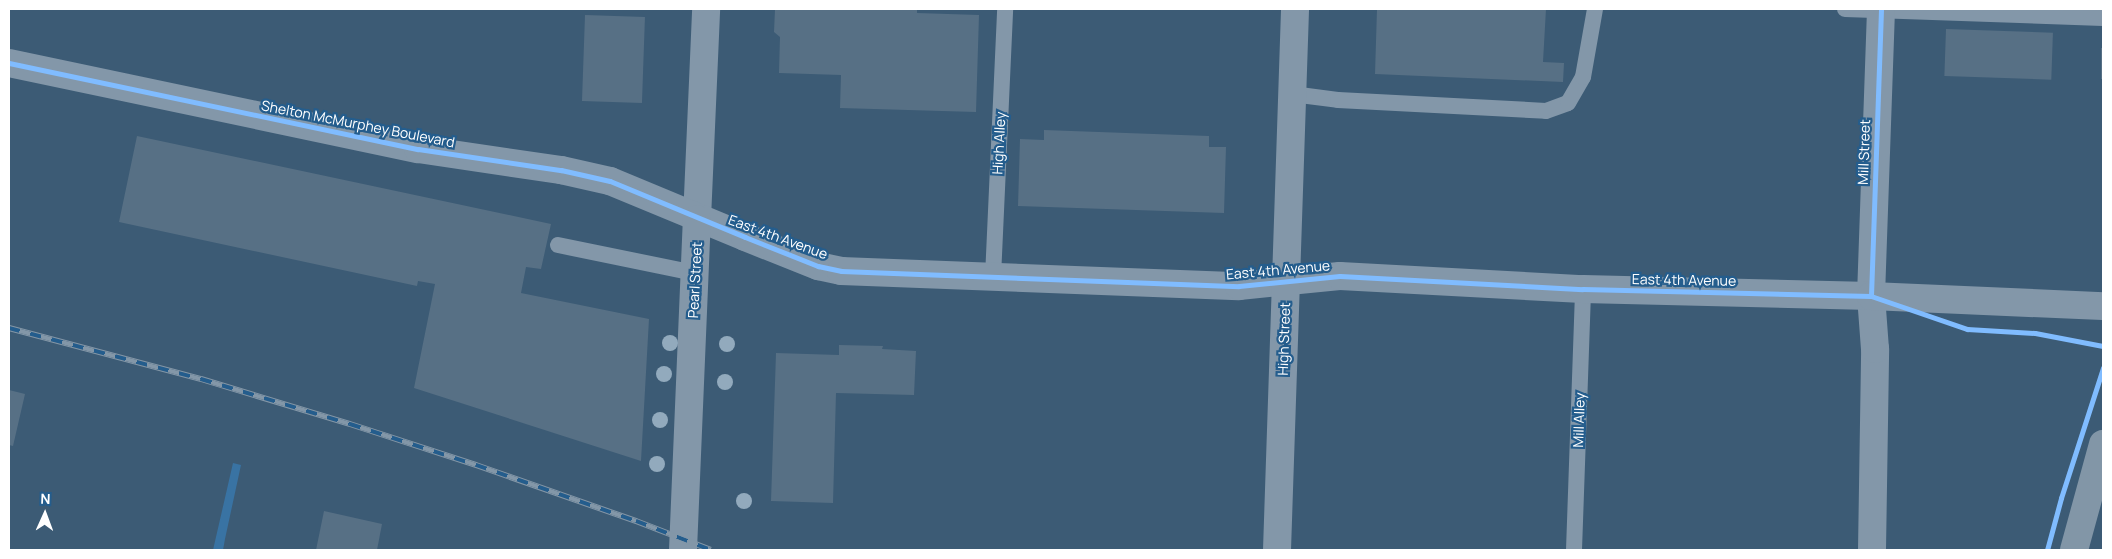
<!DOCTYPE html>
<style>
body{margin:0}
#map{position:relative;width:2112px;height:559px;overflow:hidden;background:#3c5b75;font-family:Manrope,sans-serif}
div>[style]{position:absolute}
.green>*{inset:0;background:#3973a3}
.building>*{inset:0;background:#577085;transform-origin:0 0}
.service>*{height:16px;margin:-8px;padding:0 8px;transform-origin:8px;border-radius:8px;background:#8397a9}
.minor>*{height:28px;margin:-14px;padding:0 14px;transform-origin:14px;border-radius:14px;background:#8397a9}
.tertiary>*{height:28px;margin:-14px;padding:0 14px;transform-origin:14px;border-radius:14px;background:#8397a9}
.primary>*{height:28px;margin:-14px;padding:0 14px;transform-origin:14px;border-radius:14px;background:#8296a7}
.rail>*{height:5.5px;margin-top:-2.75px;transform-origin:0;background:repeating-linear-gradient(90deg,#245d8d 0 11px,#8397a8 0 22px);box-sizing:border-box;border-block:1px solid #8397a8}
.cycleway>*{height:5px;margin:-2.5px;padding:0 2.5px;transform-origin:2.5px;border-radius:2.5px;background:#80bcff}
.trees>*{width:16px;height:16px;margin:-8px;border-radius:50%;background:#92aabd}
span{translate:-50% -50%;white-space:nowrap;text-align:center;line-height:1.15;-webkit-text-stroke:4.5px #245d8d;paint-order:stroke}
.street-label{font-size:14px;color:#fff}
.frame{position:absolute;inset:0;border:10px solid #fff;pointer-events:none}
.north{position:absolute;left:20px;top:489px;width:50px;height:50px;-webkit-text-stroke:4px #245d8d;paint-order:stroke;rotate:2deg;font-size:14px;font-weight:700;line-height:20px;text-align:center;color:#fff}
.north::after{content:'';display:block;margin:auto;width:18px;height:22px;background:#fff;clip-path:polygon(50% 0,100% 100%,50% 72%,0 100%)}
</style>
<div id="map">
<div class="green">
<i style="clip-path:polygon(233px 463px,241px 465px,225px 539px,223px 550px,213px 550px)"></i>
</div>
<div class="building">
<i style="clip-path:polygon(775px 9px,917px 9px,917px 13px,979px 15px,976px 112px,840px 108px,841px 75px,779px 73px,780px 37px,774px 32px)"></i>
<i style="clip-path:polygon(1377px 9px,1546px 9px,1543px 62px,1564px 63px,1563px 82px,1375px 74px)"></i>
<i style="left:585px;top:15px;width:60px;height:86px;rotate:2deg"></i>
<i style="left:1946px;top:29px;width:107px;height:47px;rotate:2deg"></i>
<i style="left:2101px;top:48px;width:2px;height:31px"></i>
<i style="clip-path:polygon(1044px 130px,1209px 136px,1209px 147px,1226px 147px,1224px 213px,1018px 206px,1020px 139px,1044px 140px)"></i>
<i style="clip-path:polygon(137px 136px,551px 224px,541px 269px,526px 267px,521px 293px,649px 319px,641px 461px,414px 388px,435px 284px,418px 281px,417px 286px,119px 222px)"></i>
<i style="clip-path:polygon(839px 345px,883px 346px,882px 349px,916px 351px,914px 395px,836px 393px,833px 503px,771px 501px,776px 353px,839px 355px)"></i>
<i style="clip-path:polygon(9px 390px,25px 394px,13px 446px,9px 445px)"></i>
<i style="clip-path:polygon(324px 511px,382px 524px,377px 550px,316px 550px)"></i>
</div>
<div class="service">
<i style="left:1845px;top:9px;width:258px;rotate:2deg"></i>
<i style="left:1292px;top:94px;width:46px;rotate:7.4deg"></i>
<i style="left:1338px;top:100px;width:208px;rotate:3deg"></i>
<i style="left:1546px;top:111px;width:23px;rotate:-20deg"></i>
<i style="left:1568px;top:103px;width:30px;rotate:-60deg"></i>
<i style="left:1583px;top:77px;width:69px;rotate:-80deg"></i>
<i style="left:558px;top:245px;width:140px;rotate:11.6deg"></i>
<i style="left:993px;top:277px;width:268px;rotate:-87.4deg"></i>
<i style="left:1574px;top:550px;width:261px;rotate:-88deg"></i>
</div>
<div class="minor">
<i style="left:697px;top:219px;width:210px;rotate:-87.5deg"></i>
<i style="left:1872px;top:550px;width:201px;rotate:-89.1deg"></i>
<i style="left:1875px;top:349px;width:53px;rotate:-94.3deg"></i>
<i style="left:1871px;top:296px;width:287px;rotate:-88deg"></i>
</div>
<div class="tertiary">
<i style="left:9px;top:63px;width:418px;rotate:11.9deg"></i>
<i style="left:418px;top:149px;width:145px;rotate:8.4deg"></i>
<i style="left:561px;top:170px;width:50px;rotate:12.7deg"></i>
<i style="left:610px;top:181px;width:146px;rotate:22.5deg"></i>
<i style="left:745px;top:237px;width:79px;rotate:21.7deg"></i>
<i style="left:818px;top:266px;width:24px;rotate:12deg"></i>
<i style="left:841px;top:271px;width:398px;rotate:2.2deg"></i>
<i style="left:1239px;top:286px;width:101px;rotate:-5.7deg"></i>
<i style="left:1340px;top:276px;width:243px;rotate:3.1deg"></i>
<i style="left:1583px;top:289px;width:288px;rotate:1.4deg"></i>
<i style="left:1871px;top:296px;width:232px;rotate:2.5deg"></i>
<i style="left:683px;top:550px;width:331px;rotate:-87.6deg"></i>
<i style="left:1277px;top:550px;width:541px;rotate:-88.09deg"></i>
</div>
<div class="primary">
<i style="left:2074px;top:550px;width:110px;rotate:-74.7deg"></i>
</div>
<div class="rail">
<i style="left:9px;top:328px;width:199px;rotate:14.9deg"></i>
<i style="left:201px;top:379px;width:156px;rotate:16.8deg"></i>
<i style="left:350px;top:424px;width:133px;rotate:18deg"></i>
<i style="left:476px;top:465px;width:170px;rotate:19.3deg"></i>
<i style="left:636px;top:521px;width:80px;rotate:21.1deg"></i>
</div>
<div class="cycleway">
<i style="left:9px;top:63px;width:418px;rotate:11.9deg"></i>
<i style="left:418px;top:149px;width:145px;rotate:8.4deg"></i>
<i style="left:561px;top:170px;width:50px;rotate:12.7deg"></i>
<i style="left:610px;top:181px;width:146px;rotate:22.5deg"></i>
<i style="left:745px;top:237px;width:79px;rotate:21.7deg"></i>
<i style="left:818px;top:266px;width:24px;rotate:12deg"></i>
<i style="left:841px;top:271px;width:398px;rotate:2.2deg"></i>
<i style="left:1239px;top:286px;width:101px;rotate:-5.7deg"></i>
<i style="left:1340px;top:276px;width:243px;rotate:3.1deg"></i>
<i style="left:1583px;top:289px;width:288px;rotate:1.4deg"></i>
<i style="left:1871px;top:296px;width:102px;rotate:19deg"></i>
<i style="left:1967px;top:329px;width:68px;rotate:3.4deg"></i>
<i style="left:2035px;top:333px;width:69px;rotate:10.8deg"></i>
<i style="left:1871px;top:296px;width:287px;rotate:-88deg"></i>
<i style="left:2047px;top:550px;width:54px;rotate:-74.9deg"></i>
<i style="left:2061px;top:498px;width:137px;rotate:-72.1deg"></i>
</div>
<div class="trees">
<i style="left:670px;top:343px"></i>
<i style="left:727px;top:344px"></i>
<i style="left:664px;top:374px"></i>
<i style="left:725px;top:382px"></i>
<i style="left:660px;top:420px"></i>
<i style="left:657px;top:464px"></i>
<i style="left:744px;top:501px"></i>
</div>
<div class="street-label">
<span style="left:358px;top:124px;rotate:11deg">Shelton McMurphey Boulevard</span>
<span style="left:999px;top:143px;rotate:-87deg">High Alley</span>
<span style="left:1864px;top:152px;rotate:-88deg">Mill Street</span>
<span style="left:778px;top:237px;rotate:20deg">East 4th Avenue</span>
<span style="left:1278px;top:270px;rotate:-5deg">East 4th Avenue</span>
<span style="left:695px;top:280px;rotate:-87deg">Pearl Street</span>
<span style="left:1684px;top:280px;rotate:1deg">East 4th Avenue</span>
<span style="left:1284px;top:339px;rotate:-88deg">High Street</span>
<span style="left:1579px;top:420px;rotate:-88deg">Mill Alley</span>
</div>
<div class="frame"></div>
<div class="north">N</div>
</div>
